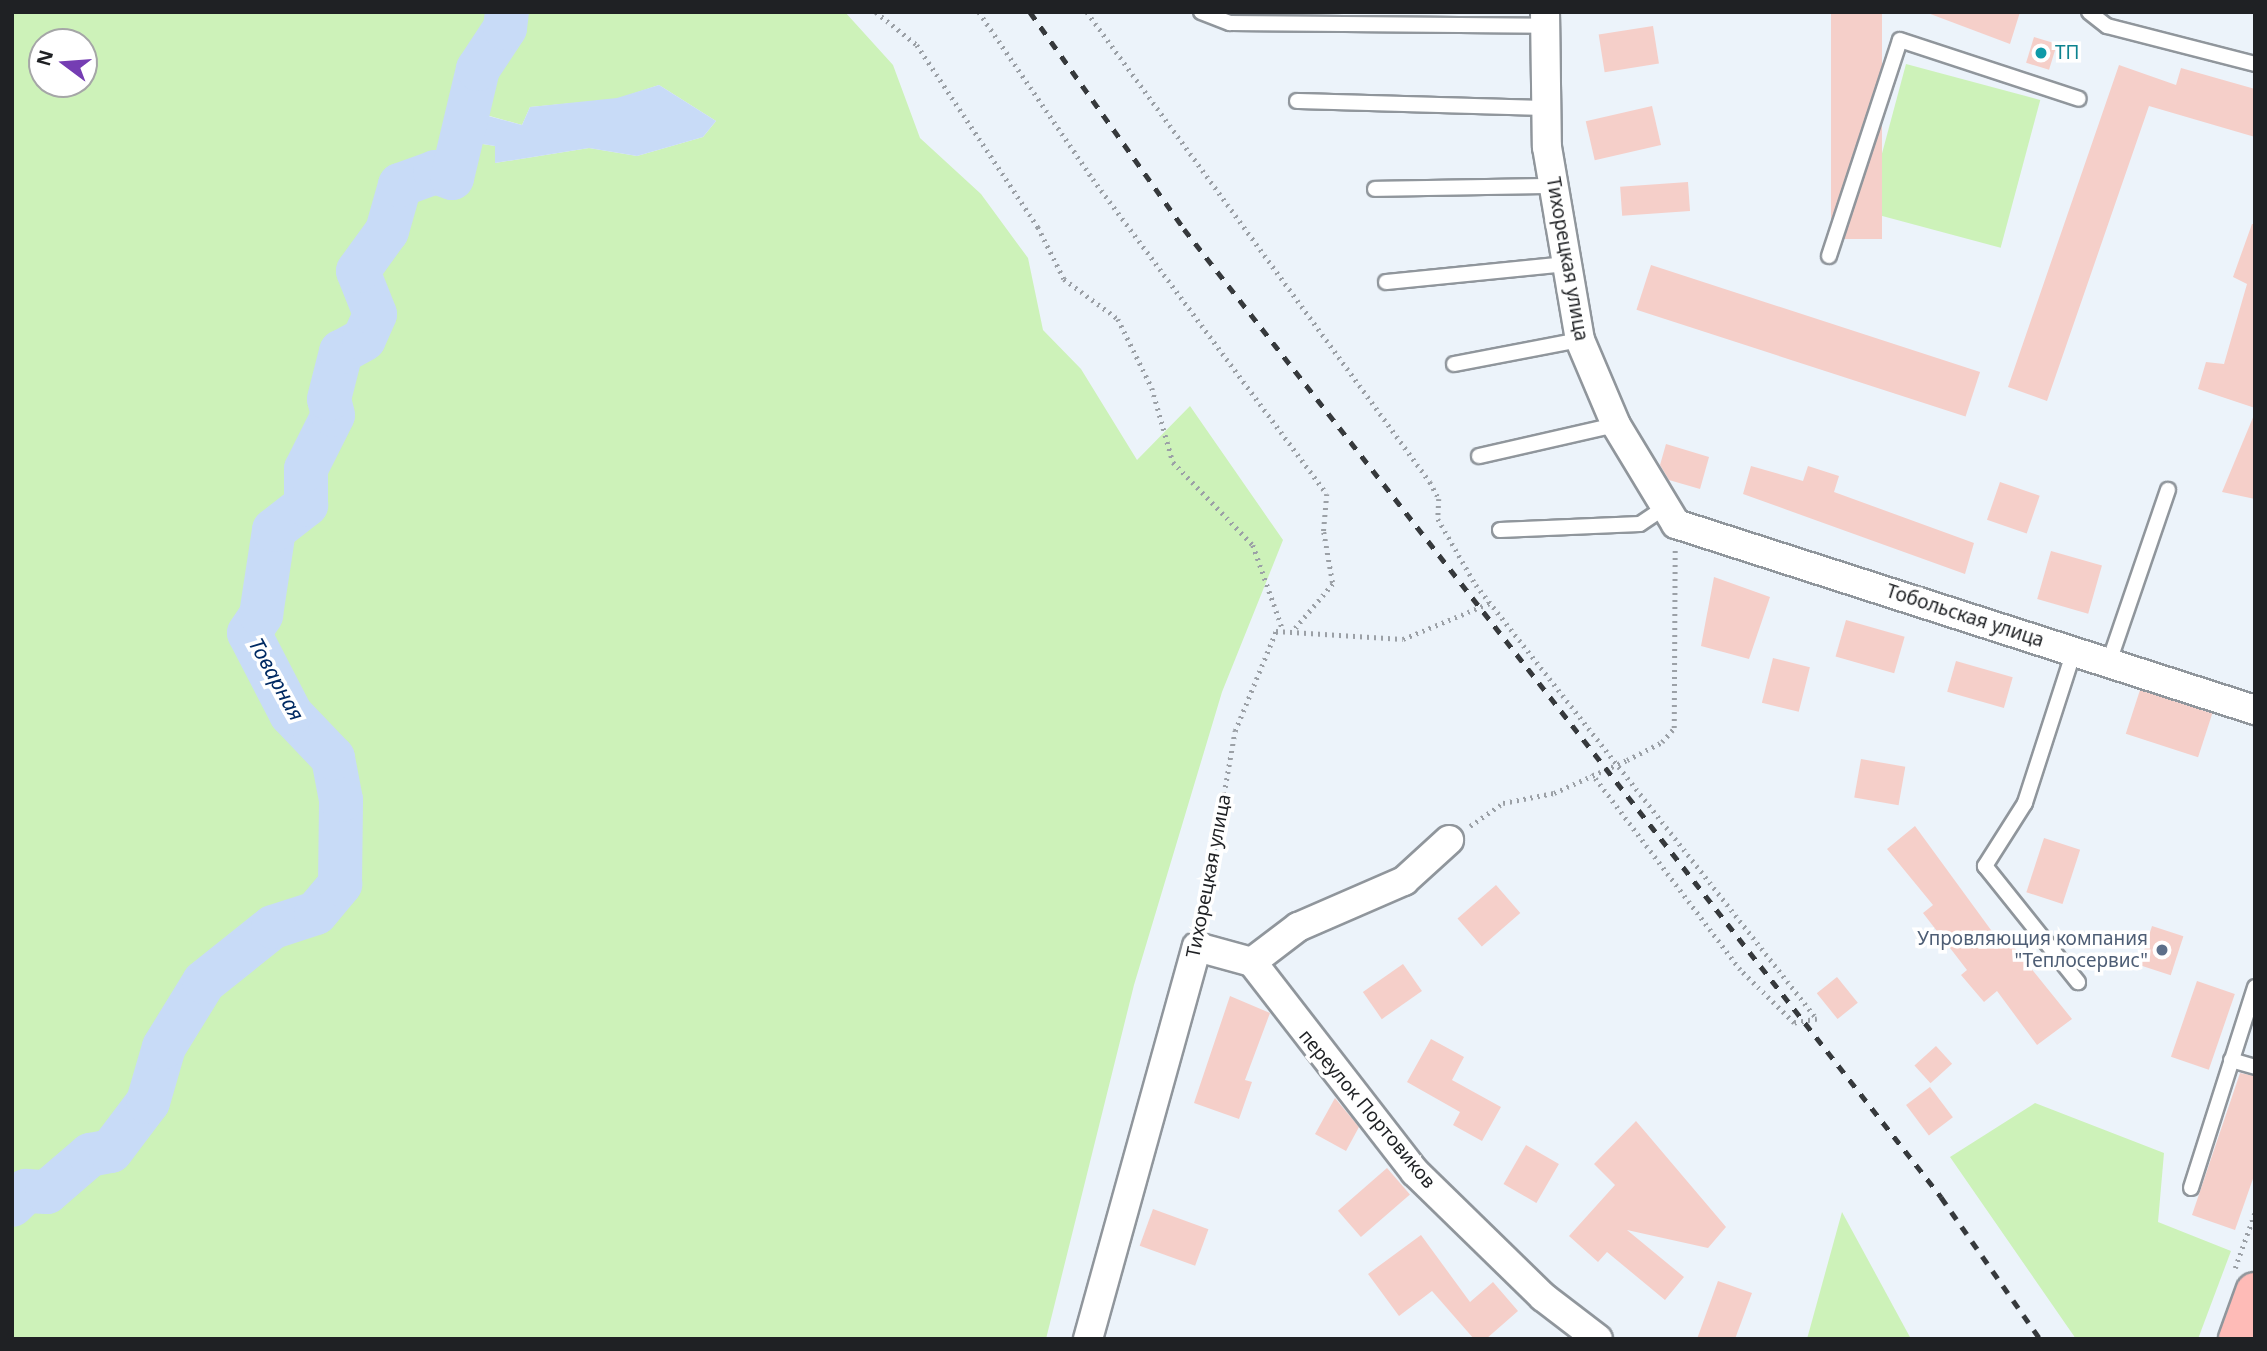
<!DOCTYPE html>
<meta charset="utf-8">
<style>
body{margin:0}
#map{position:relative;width:2267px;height:1351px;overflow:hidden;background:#ecf3fa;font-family:"Noto Sans",sans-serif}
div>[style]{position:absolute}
.green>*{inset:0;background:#cdf2b9;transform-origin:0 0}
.water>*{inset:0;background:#c8dbf7}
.river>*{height:44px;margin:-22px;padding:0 22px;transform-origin:22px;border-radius:22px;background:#c8dbf7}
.building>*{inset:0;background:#f5cfc9;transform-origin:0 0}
.path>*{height:4.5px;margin-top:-2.25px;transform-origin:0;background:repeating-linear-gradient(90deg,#9ba0a6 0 2px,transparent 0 7px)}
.roads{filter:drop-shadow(2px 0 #90969c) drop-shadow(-2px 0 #90969c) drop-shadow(0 2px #90969c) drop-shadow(0 -2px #90969c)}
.lane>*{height:14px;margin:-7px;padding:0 7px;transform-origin:7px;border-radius:7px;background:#fff}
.street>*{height:28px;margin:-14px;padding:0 14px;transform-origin:14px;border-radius:14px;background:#fff}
.primary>*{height:38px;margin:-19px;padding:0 19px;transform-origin:19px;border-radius:19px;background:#febbb7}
.rail>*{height:5px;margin-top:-2.5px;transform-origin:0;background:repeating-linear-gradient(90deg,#36393c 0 9px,transparent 0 18px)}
.dots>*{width:19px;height:19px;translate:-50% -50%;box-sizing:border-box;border:4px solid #fff;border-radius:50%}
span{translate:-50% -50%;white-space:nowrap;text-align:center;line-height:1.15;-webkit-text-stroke:7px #fff;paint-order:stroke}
.culture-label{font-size:19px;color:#0d838f}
.left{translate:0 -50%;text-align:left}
.street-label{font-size:19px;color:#1f2124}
.service-label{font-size:19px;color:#4e5e75}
.right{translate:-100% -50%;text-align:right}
.water-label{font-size:21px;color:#002a63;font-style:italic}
.frame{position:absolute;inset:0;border:14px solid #1f2124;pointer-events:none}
.north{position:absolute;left:28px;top:28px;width:70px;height:70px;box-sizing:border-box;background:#fff;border:2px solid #a5a6a7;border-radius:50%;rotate:286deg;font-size:19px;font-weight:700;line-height:28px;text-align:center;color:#1f2124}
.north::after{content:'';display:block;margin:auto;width:24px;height:32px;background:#753db3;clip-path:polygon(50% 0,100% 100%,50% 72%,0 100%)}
</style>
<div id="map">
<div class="green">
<i style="clip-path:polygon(evenodd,12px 12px,845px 12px,893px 65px,920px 138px,981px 194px,1028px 258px,1043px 330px,1081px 369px,1137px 460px,1190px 406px,1283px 540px,1222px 692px,1134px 985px,1046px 1339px,12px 1339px,12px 12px,42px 42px,84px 42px,84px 84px,42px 84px,42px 42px,12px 12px,659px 85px,716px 121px,703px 137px,637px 156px,589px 148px,495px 163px,495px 146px,458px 140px,472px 111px,522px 125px,530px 107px,617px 99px,659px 85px)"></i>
<i style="left:1906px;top:64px;width:139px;height:153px;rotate:15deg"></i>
<i style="clip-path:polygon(2035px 1103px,2164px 1153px,2158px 1222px,2231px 1251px,2198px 1339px,2076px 1339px,1950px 1157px)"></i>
<i style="clip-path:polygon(1842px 1212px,1911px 1339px,1807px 1339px)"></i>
</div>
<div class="water">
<i style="clip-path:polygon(659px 85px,716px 121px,703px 137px,637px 156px,589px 148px,495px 163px,495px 146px,458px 140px,448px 128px,450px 106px,522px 125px,530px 107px,617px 98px)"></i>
</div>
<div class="river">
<i style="left:12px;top:1205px;width:20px;rotate:-45deg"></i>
<i style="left:26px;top:1191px;width:21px;rotate:3deg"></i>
<i style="left:47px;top:1192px;width:57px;rotate:-40.7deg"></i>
<i style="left:90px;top:1155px;width:21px;rotate:-11deg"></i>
<i style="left:111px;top:1151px;width:61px;rotate:-52.9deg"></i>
<i style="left:148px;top:1102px;width:57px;rotate:-73.8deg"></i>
<i style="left:164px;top:1047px;width:76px;rotate:-58.4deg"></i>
<i style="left:204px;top:982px;width:88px;rotate:-38.6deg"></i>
<i style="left:273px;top:927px;width:45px;rotate:-18deg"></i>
<i style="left:316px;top:913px;width:38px;rotate:-50deg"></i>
<i style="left:340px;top:884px;width:84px;rotate:-89.3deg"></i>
<i style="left:341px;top:800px;width:43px;rotate:-100.8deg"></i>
<i style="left:333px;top:758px;width:61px;rotate:-133.7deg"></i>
<i style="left:291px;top:714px;width:91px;rotate:-117.4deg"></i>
<i style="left:249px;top:633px;width:22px;rotate:-56deg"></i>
<i style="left:261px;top:615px;width:86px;rotate:-81.3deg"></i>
<i style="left:274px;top:530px;width:41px;rotate:-38deg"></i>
<i style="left:306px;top:505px;width:36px;rotate:-90deg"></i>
<i style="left:306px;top:469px;width:60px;rotate:-63.4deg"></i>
<i style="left:333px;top:415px;width:16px;rotate:-104deg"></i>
<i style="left:329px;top:399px;width:49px;rotate:-75.7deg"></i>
<i style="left:341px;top:352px;width:26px;rotate:-29deg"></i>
<i style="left:364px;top:339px;width:27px;rotate:-66deg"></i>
<i style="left:375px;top:314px;width:46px;rotate:-111.6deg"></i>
<i style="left:358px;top:271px;width:49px;rotate:-54.1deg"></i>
<i style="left:387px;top:231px;width:48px;rotate:-74.2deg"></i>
<i style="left:400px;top:185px;width:37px;rotate:-20deg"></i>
<i style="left:435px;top:172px;width:18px;rotate:19deg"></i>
<i style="left:452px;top:178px;width:112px;rotate:-76.6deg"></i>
<i style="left:478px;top:69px;width:49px;rotate:-56.6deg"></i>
<i style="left:505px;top:28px;width:16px;rotate:-83deg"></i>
</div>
<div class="building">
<i style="left:1831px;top:12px;width:51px;height:227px"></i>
<i style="clip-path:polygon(1925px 12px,2020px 12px,2010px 44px)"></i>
<i style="left:1653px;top:26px;width:38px;height:55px;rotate:81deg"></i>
<i style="left:2034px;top:37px;width:24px;height:27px;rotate:17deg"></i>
<i style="clip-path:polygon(2119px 65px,2176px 85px,2181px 68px,2255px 89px,2255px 137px,2149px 106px,2047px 401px,2008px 387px)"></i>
<i style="left:1652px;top:106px;width:40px;height:68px;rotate:77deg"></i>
<i style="left:1688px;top:182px;width:29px;height:68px;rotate:86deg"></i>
<i style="clip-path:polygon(2252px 224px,2255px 224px,2255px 408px,2198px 389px,2206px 362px,2224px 364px,2247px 284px,2233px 277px)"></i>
<i style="left:1651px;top:265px;width:346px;height:47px;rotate:18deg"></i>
<i style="clip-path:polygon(2254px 415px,2255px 415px,2255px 499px,2222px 492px)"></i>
<i style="clip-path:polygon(1666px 444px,1709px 457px,1700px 489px,1669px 480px,1660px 465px)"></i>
<i style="clip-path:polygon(1751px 466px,1803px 481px,1808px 466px,1839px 476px,1834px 492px,1974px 543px,1965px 574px,1743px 494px)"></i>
<i style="left:2000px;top:482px;width:42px;height:40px;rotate:19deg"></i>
<i style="left:2051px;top:551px;width:53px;height:50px;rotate:16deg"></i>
<i style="clip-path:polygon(1714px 577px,1770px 597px,1749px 659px,1701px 646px)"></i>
<i style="left:1846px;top:620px;width:61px;height:38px;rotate:16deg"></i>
<i style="left:1773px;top:658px;width:38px;height:46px;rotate:14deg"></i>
<i style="left:1956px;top:661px;width:59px;height:32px;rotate:16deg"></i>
<i style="left:2140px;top:690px;width:76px;height:46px;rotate:18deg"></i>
<i style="left:1861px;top:759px;width:45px;height:39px;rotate:10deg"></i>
<i style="clip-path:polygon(1915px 826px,1999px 941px,2005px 936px,2072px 1019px,2037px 1045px,1997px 991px,1984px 1002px,1961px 975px,1967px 970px,1923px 913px,1933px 905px,1887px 849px)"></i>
<i style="left:2044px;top:838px;width:38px;height:57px;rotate:18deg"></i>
<i style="left:1496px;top:885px;width:37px;height:51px;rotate:49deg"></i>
<i style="left:2152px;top:926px;width:33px;height:41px;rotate:18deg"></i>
<i style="left:1403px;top:964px;width:33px;height:49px;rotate:55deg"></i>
<i style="left:1837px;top:977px;width:33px;height:26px;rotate:51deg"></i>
<i style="left:2197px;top:981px;width:40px;height:80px;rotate:19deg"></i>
<i style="clip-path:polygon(1230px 996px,1270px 1013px,1245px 1080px,1252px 1082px,1239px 1119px,1194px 1103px)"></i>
<i style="clip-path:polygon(1431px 1039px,1464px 1057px,1452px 1080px,1501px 1107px,1482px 1141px,1453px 1125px,1460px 1112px,1407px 1082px)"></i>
<i style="left:1936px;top:1046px;width:24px;height:29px;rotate:48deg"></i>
<i style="clip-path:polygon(2240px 1073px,2255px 1076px,2255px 1173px,2235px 1230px,2192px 1215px)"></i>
<i style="left:1930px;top:1087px;width:38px;height:30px;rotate:53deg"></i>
<i style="clip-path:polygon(1335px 1098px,1359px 1127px,1346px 1151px,1315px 1134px)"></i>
<i style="clip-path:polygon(1636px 1121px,1726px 1227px,1708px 1248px,1627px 1230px,1684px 1277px,1665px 1300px,1607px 1252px,1598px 1262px,1569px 1236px,1615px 1185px,1594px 1164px)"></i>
<i style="left:1526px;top:1145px;width:38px;height:45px;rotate:30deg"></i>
<i style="left:1387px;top:1168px;width:35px;height:65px;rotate:49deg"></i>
<i style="left:1153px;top:1209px;width:59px;height:39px;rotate:20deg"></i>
<i style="clip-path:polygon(1421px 1235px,1470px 1302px,1493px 1282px,1518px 1311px,1486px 1339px,1474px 1339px,1432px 1291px,1399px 1316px,1368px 1274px)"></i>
<i style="clip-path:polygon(1718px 1281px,1752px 1293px,1735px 1339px,1697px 1339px)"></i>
</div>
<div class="path">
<i style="left:876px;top:12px;width:53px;rotate:38.8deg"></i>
<i style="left:917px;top:45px;width:219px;rotate:56.4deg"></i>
<i style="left:1038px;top:227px;width:58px;rotate:63.4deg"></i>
<i style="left:1064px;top:279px;width:67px;rotate:36.5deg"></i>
<i style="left:1118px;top:319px;width:77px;rotate:63.8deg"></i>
<i style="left:1152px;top:388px;width:77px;rotate:74.2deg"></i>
<i style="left:1173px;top:462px;width:115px;rotate:46.1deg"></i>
<i style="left:1253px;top:545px;width:90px;rotate:70.6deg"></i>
<i style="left:979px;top:12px;width:202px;rotate:55.7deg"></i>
<i style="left:1093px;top:179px;width:392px;rotate:53.4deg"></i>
<i style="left:1327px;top:494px;width:38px;rotate:95deg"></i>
<i style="left:1324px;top:532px;width:53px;rotate:80.2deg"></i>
<i style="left:1333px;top:584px;width:60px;rotate:130.3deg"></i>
<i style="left:1087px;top:12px;width:582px;rotate:53.88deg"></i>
<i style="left:1430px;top:482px;width:19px;rotate:62deg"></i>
<i style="left:1439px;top:499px;width:20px;rotate:93deg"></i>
<i style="left:1438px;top:519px;width:76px;rotate:60.1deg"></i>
<i style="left:1476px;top:585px;width:552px;rotate:51.84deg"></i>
<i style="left:1817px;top:1019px;width:23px;rotate:170deg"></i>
<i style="left:1794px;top:1023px;width:76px;rotate:-135.5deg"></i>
<i style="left:1740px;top:970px;width:246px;rotate:-127.1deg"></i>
<i style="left:1470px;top:826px;width:40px;rotate:-34.9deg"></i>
<i style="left:1503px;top:803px;width:52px;rotate:-11.1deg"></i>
<i style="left:1554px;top:793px;width:80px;rotate:-24.3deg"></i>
<i style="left:1627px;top:760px;width:39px;rotate:-27deg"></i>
<i style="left:1662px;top:742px;width:18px;rotate:-49deg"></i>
<i style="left:1674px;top:728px;width:178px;rotate:-89.7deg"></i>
<i style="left:1201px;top:925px;width:197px;rotate:-80.1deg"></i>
<i style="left:1235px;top:731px;width:108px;rotate:-67.7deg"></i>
<i style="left:1276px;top:631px;width:127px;rotate:3.6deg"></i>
<i style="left:1403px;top:639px;width:94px;rotate:-22.5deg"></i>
<i style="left:2235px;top:1268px;width:59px;rotate:-70.3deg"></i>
</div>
<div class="roads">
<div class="lane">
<i style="left:1201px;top:12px;width:31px;rotate:21deg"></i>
<i style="left:1230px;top:23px;width:315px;rotate:0.5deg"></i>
<i style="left:2089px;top:12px;width:23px;rotate:38deg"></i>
<i style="left:2107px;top:26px;width:153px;rotate:14.4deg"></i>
<i style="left:1297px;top:101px;width:249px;rotate:1.6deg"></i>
<i style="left:1375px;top:189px;width:178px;rotate:-1deg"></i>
<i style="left:1829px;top:256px;width:227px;rotate:-71.8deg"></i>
<i style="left:1900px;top:40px;width:188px;rotate:18.2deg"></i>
<i style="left:1386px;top:282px;width:182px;rotate:-5.7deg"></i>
<i style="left:1454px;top:364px;width:128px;rotate:-10.8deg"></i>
<i style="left:1479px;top:456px;width:140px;rotate:-12.8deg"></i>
<i style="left:1500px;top:530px;width:140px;rotate:-2.5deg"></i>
<i style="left:1640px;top:524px;width:30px;rotate:-34deg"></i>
<i style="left:2074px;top:651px;width:160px;rotate:107.9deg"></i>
<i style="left:2025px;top:803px;width:75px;rotate:122.4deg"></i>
<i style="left:1985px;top:866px;width:149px;rotate:51.3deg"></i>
<i style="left:2109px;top:662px;width:182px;rotate:-71.1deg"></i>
<i style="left:2231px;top:1060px;width:25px;rotate:16deg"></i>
<i style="left:2191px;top:1188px;width:211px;rotate:-72.3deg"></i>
</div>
<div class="street">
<i style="left:1545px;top:12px;width:135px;rotate:89.2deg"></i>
<i style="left:1547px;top:147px;width:196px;rotate:80.3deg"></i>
<i style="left:1580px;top:340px;width:92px;rotate:67deg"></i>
<i style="left:1616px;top:425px;width:116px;rotate:58.8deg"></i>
<i style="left:1676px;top:524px;width:608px;rotate:17.81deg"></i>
<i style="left:1252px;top:962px;width:58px;rotate:-37.3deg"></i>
<i style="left:1298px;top:927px;width:116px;rotate:-23.5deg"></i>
<i style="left:1404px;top:881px;width:61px;rotate:-42.3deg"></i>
<i style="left:1088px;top:1339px;width:407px;rotate:-74.5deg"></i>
<i style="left:1197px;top:947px;width:57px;rotate:15.3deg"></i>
<i style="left:1252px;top:962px;width:266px;rotate:52.2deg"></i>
<i style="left:1415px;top:1172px;width:179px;rotate:44.3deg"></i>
<i style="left:1543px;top:1297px;width:69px;rotate:37.4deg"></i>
</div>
<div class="primary">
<i style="left:2238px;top:1339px;width:50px;rotate:-70.1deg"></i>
</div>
</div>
<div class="rail">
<i style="left:1030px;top:12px;width:266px;rotate:54.6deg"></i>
<i style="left:1184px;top:229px;width:1229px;rotate:51.97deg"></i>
<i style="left:1941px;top:1197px;width:173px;rotate:55.1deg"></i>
</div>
<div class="dots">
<i style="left:2041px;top:53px;background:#0f9aa8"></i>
<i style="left:2162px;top:950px;background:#5c6f8a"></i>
</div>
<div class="culture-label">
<span class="left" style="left:2055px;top:53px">ТП</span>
</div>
<div class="street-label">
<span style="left:1567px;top:259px;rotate:80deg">Тихорецкая улица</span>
<span style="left:1965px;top:616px;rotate:18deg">Тобольская улица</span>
<span style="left:1209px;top:876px;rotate:-79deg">Тихорецкая улица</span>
<span style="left:1367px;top:1109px;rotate:50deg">переулок Портовиков</span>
</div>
<div class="service-label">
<span class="right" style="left:2148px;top:950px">Упровляющия компания<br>"Теплосервис"</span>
</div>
<div class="water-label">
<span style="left:277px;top:679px;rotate:61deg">Товарная</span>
</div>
<div class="frame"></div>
<div class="north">N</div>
</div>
